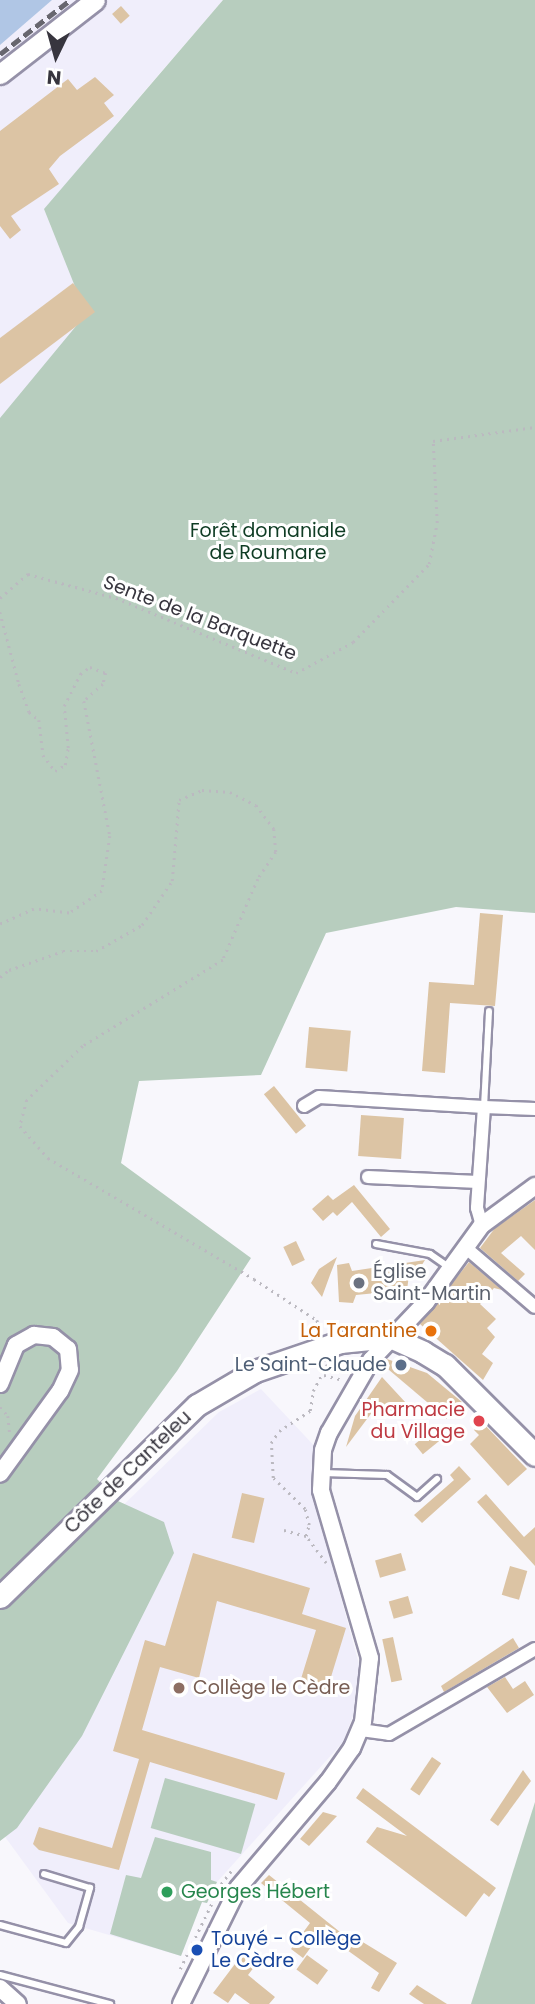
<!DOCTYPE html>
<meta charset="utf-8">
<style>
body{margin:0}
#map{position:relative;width:535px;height:2004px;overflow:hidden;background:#f8f7fc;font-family:Poppins,sans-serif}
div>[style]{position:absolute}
.built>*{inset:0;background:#f0eefb}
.green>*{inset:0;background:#b7cdbe;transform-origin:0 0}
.water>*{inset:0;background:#b0c6e5}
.building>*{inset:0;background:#dcc4a4;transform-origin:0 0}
.path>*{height:2.5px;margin-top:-1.25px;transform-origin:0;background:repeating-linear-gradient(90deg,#bbb9c0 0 2px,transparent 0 7px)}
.roads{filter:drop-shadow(2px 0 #9591a8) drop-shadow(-2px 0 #9591a8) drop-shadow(0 2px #9591a8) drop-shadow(0 -2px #9591a8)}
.service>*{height:6px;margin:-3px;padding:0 3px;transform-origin:3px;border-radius:3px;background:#fff}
.minor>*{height:12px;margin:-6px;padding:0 6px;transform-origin:6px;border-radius:6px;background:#fff}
.tertiary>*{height:16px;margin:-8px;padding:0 8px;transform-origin:8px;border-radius:8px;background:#fff}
.secondary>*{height:19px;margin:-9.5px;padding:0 9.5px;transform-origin:9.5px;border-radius:9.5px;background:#fff}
.primary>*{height:21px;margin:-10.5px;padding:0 10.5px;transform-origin:10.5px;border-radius:10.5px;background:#fff}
.rail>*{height:4.5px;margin-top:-2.25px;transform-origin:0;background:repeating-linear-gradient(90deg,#67666e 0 10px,transparent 0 15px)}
.dots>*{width:19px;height:19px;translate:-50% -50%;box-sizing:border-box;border:4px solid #fff;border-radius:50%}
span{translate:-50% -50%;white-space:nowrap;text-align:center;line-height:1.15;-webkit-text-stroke:6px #fff;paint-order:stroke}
.park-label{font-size:19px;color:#0f3c24}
.street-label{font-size:19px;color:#37353e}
.worship-label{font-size:19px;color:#5b616d}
.left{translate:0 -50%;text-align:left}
.food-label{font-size:19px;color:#c56008}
.right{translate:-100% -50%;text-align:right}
.service-label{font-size:19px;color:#4e5e75}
.health-label{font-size:19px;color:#be3a42}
.education-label{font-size:19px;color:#785e54}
.leisure-label{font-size:19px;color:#27864d}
.transit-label{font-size:19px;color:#164399}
.north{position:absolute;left:21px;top:21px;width:70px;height:70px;-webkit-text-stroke:5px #fff;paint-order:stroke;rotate:185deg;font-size:19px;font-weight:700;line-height:28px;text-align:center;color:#37353e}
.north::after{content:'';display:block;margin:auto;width:24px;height:32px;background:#37353e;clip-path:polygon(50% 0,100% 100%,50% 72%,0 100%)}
</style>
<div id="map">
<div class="built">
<i style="clip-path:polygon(0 0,223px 0,117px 123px,50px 225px,95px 307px,0 420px)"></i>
<i style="clip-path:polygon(261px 1389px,319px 1451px,320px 1520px,360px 1668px,356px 1708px,343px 1742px,217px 1882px,207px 1903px,202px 1902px,181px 1956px,68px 1923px,0 1830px,0 1625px,219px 1412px)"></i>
</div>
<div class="green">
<i style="clip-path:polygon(223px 0,535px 0,535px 913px,456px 907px,326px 933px,261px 1075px,139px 1081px,121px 1163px,251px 1258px,177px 1371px,97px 1479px,118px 1501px,164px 1522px,174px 1553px,82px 1736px,17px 1828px,0 1841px,0 418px,86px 314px,44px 209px)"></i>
<i style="left:165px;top:1778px;width:94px;height:52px;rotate:16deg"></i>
<i style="clip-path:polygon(535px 1802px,535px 2004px,471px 2004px)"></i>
<i style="clip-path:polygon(155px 1837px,211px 1852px,211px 1880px,217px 1882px,207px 1903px,202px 1902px,181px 1956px,110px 1934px,126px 1875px,141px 1878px)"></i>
</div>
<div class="water">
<i style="clip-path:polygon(0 0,52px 0,0 45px)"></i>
</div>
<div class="building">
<i style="left:121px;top:6px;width:13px;height:12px;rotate:48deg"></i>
<i style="clip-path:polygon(95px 77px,114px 95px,104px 103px,114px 116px,60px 156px,49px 169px,59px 184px,11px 216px,21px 230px,10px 239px,0 226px,0 131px,68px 79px,77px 90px)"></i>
<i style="clip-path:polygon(73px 283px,95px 312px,0 384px,0 338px)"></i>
<i style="clip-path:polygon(480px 913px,503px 915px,495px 1006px,450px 1003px,445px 1073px,422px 1071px,429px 982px,474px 985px)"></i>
<i style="left:309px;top:1027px;width:42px;height:41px;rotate:5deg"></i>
<i style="left:274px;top:1086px;width:51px;height:13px;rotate:51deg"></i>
<i style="left:361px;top:1115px;width:43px;height:41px;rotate:4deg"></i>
<i style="clip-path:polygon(354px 1185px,390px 1229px,381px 1237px,352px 1202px,337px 1216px,333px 1212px,323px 1221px,312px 1209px,328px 1195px,333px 1200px)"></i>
<i style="clip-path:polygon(535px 1200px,535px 1250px,521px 1236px,501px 1253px,525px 1274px,518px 1281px,480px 1248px,495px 1228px)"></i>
<i style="left:296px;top:1241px;width:21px;height:14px;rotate:65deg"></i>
<i style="clip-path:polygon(337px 1257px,330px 1275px,322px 1297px,311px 1283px,319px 1269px)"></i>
<i style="clip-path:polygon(425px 1260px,413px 1279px,409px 1275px,407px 1290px,356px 1295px,353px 1303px,339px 1302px,337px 1265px,349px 1263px,352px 1271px)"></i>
<i style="clip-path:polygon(469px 1262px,502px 1290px,494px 1288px,480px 1304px,496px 1319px,487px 1328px,495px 1337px,482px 1354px,493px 1363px,483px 1380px,420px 1324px)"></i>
<i style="clip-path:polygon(387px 1359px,427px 1373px,462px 1402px,447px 1419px,382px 1364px)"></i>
<i style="clip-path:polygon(382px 1377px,406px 1403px,395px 1413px,379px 1403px,346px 1447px,355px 1416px)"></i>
<i style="clip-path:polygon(482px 1422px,527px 1469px,508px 1486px,470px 1444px,479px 1435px,474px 1430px)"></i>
<i style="left:431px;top:1431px;width:13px;height:21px;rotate:51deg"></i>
<i style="clip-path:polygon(459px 1466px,471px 1479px,422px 1523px,414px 1515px,454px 1480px,450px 1475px)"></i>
<i style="left:242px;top:1493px;width:23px;height:46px;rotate:13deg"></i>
<i style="clip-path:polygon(486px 1494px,524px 1537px,535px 1527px,535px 1566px,477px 1502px)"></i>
<i style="clip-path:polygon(193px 1553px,310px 1588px,302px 1614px,346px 1628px,327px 1690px,300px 1682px,316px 1630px,217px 1601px,199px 1678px,160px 1667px,142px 1730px,285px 1773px,277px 1800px,150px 1762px,119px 1870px,39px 1850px,33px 1844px,39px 1827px,112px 1848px,139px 1759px,113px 1751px,145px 1640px,165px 1646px)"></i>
<i style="left:401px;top:1553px;width:18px;height:27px;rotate:74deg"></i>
<i style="left:510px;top:1566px;width:18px;height:30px;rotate:16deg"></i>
<i style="left:408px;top:1596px;width:18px;height:20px;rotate:74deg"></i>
<i style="left:393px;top:1637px;width:44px;height:11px;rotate:78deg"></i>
<i style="clip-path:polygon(513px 1638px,519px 1648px,444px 1692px,441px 1686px)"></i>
<i style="clip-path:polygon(505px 1677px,513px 1689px,525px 1681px,534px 1695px,507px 1713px,487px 1687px)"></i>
<i style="left:432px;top:1757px;width:11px;height:39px;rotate:34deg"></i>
<i style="clip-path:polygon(523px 1770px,531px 1781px,498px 1826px,490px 1820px)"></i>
<i style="clip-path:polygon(363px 1788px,496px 1888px,489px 1897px,484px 1893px,466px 1917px,366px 1842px,377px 1827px,407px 1836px,356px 1798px)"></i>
<i style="clip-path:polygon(323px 1812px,337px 1816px,309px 1846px,300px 1839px)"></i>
<i style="clip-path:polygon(269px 1875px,345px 1936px,348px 1933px,397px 1963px,379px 1992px,371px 1988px,379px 1973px,322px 1932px,303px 1958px,291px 1949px,310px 1923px,261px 1883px)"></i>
<i style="clip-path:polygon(244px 1952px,258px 1962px,248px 1975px,275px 1997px,269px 2004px,250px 2004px,235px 1993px,228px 2003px,213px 1993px)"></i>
<i style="left:307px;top:1955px;width:26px;height:18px;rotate:36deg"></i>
<i style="clip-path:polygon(417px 1985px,447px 2004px,424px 2004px,409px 1994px)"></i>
</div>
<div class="path">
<i style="left:0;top:598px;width:37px;rotate:-41deg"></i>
<i style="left:28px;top:574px;width:91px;rotate:15.3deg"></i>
<i style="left:116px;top:598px;width:195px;rotate:22.6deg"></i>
<i style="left:296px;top:673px;width:65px;rotate:-28.5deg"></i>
<i style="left:353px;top:642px;width:109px;rotate:-45.7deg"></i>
<i style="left:429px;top:564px;width:42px;rotate:-79deg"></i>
<i style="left:437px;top:523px;width:82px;rotate:-92.8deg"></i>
<i style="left:433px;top:441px;width:103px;rotate:-7.8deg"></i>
<i style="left:0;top:612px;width:74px;rotate:75.2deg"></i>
<i style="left:19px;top:684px;width:30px;rotate:70deg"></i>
<i style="left:29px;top:712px;width:13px;rotate:39deg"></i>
<i style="left:39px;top:720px;width:35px;rotate:83deg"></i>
<i style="left:43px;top:755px;width:20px;rotate:53deg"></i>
<i style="left:55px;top:771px;width:12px;rotate:-31deg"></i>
<i style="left:65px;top:765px;width:17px;rotate:-80deg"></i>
<i style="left:68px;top:748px;width:42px;rotate:-95.4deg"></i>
<i style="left:64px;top:706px;width:36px;rotate:-63deg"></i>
<i style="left:80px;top:674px;width:12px;rotate:-35deg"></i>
<i style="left:90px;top:667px;width:17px;rotate:21deg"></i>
<i style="left:106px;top:673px;width:11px;rotate:105deg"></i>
<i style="left:103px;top:684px;width:25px;rotate:138deg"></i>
<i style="left:84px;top:701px;width:137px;rotate:79.1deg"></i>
<i style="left:110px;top:836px;width:56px;rotate:98.3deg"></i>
<i style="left:102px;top:891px;width:40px;rotate:146deg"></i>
<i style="left:69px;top:913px;width:35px;rotate:-173deg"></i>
<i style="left:34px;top:909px;width:37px;rotate:156deg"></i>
<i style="left:0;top:977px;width:11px;rotate:-38deg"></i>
<i style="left:9px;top:970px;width:57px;rotate:-19.4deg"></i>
<i style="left:63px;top:951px;width:33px"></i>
<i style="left:96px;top:951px;width:53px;rotate:-29.5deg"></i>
<i style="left:142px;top:925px;width:53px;rotate:-55.7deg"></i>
<i style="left:172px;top:881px;width:81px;rotate:-85.1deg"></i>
<i style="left:179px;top:800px;width:25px;rotate:-23deg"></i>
<i style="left:202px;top:790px;width:28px;rotate:4deg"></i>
<i style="left:230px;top:792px;width:29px;rotate:27deg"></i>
<i style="left:256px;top:805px;width:30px;rotate:53deg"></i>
<i style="left:274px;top:829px;width:23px;rotate:85deg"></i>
<i style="left:276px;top:852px;width:32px;rotate:124deg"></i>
<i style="left:258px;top:879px;width:88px;rotate:113.4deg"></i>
<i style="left:223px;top:960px;width:164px;rotate:148.4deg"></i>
<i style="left:83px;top:1046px;width:78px;rotate:136deg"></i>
<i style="left:27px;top:1100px;width:27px;rotate:105deg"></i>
<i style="left:20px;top:1126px;width:43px;rotate:48.8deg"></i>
<i style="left:48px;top:1158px;width:239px;rotate:30.4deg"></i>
<i style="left:254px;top:1279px;width:75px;rotate:33.1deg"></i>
<i style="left:317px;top:1320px;width:13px;rotate:72deg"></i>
<i style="left:324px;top:1375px;width:20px;rotate:15deg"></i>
<i style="left:0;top:1407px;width:12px;rotate:48deg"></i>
<i style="left:8px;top:1416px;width:18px;rotate:84deg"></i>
<i style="left:284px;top:1530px;width:23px;rotate:15deg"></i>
<i style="left:326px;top:1563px;width:34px;rotate:-127deg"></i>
<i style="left:306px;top:1536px;width:11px;rotate:-75deg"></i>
<i style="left:309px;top:1525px;width:16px;rotate:-104deg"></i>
<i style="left:305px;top:1509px;width:45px;rotate:-135.9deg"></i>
<i style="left:273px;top:1478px;width:35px;rotate:-93deg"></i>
<i style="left:271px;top:1443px;width:14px;rotate:-56deg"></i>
<i style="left:279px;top:1431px;width:37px;rotate:-33deg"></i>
<i style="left:310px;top:1411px;width:20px;rotate:-81deg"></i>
<i style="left:313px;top:1391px;width:30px;rotate:-62deg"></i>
<i style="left:180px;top:1969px;width:94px;rotate:-64.2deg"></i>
<i style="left:221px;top:1884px;width:18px;rotate:-52deg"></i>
</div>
<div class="roads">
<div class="service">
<i style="left:484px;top:1107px;width:96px;rotate:-87deg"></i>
<i style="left:376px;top:1244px;width:55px;rotate:10.5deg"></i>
<i style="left:430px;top:1254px;width:24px;rotate:35deg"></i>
<i style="left:323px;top:1473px;width:64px;rotate:1.8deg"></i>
<i style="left:387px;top:1475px;width:37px;rotate:36deg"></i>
<i style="left:417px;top:1497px;width:27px;rotate:-42deg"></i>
<i style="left:0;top:1925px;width:68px;rotate:15.3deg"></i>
<i style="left:66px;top:1943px;width:21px;rotate:-51deg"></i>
<i style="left:79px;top:1927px;width:41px;rotate:-74.2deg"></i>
<i style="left:90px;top:1888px;width:48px;rotate:-163.1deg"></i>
<i style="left:0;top:1975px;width:114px;rotate:14.8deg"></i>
</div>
<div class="minor">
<i style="left:304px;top:1106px;width:17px;rotate:-31deg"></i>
<i style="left:319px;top:1097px;width:165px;rotate:3.5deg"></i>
<i style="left:484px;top:1107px;width:101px;rotate:94deg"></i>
<i style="left:477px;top:1208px;width:18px;rotate:74deg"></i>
<i style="left:484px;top:1107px;width:51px;rotate:2.2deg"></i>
<i style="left:368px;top:1177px;width:110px;rotate:2.6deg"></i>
<i style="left:465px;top:1247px;width:92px;rotate:40.6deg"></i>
<i style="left:361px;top:1730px;width:28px;rotate:8deg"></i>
<i style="left:389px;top:1734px;width:169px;rotate:-30.2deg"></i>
</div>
<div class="tertiary">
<i style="left:0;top:1384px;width:42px;rotate:-67.7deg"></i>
<i style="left:16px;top:1345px;width:21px;rotate:-29deg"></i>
<i style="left:34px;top:1335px;width:19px;rotate:6deg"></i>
<i style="left:53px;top:1337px;width:19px;rotate:39deg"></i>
<i style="left:68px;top:1349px;width:21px;rotate:85deg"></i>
<i style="left:70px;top:1370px;width:23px;rotate:115deg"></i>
<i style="left:60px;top:1391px;width:102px;rotate:125.9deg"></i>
<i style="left:0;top:1988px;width:24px;rotate:42deg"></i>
<i style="left:181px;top:2004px;width:129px;rotate:-63.8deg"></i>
<i style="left:238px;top:1888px;width:139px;rotate:-49.7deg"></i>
<i style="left:328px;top:1782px;width:42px;rotate:-54.8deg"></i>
<i style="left:352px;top:1748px;width:28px;rotate:-67deg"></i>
<i style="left:363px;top:1722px;width:64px;rotate:-83.8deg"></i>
<i style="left:370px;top:1658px;width:175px;rotate:-106.3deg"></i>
<i style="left:321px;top:1490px;width:40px;rotate:-87.1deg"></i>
<i style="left:323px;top:1450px;width:18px;rotate:-71deg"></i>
<i style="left:329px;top:1433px;width:84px;rotate:-60.1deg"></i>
<i style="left:371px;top:1360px;width:80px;rotate:-46.5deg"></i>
<i style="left:426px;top:1302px;width:95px;rotate:-54deg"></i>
<i style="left:482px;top:1225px;width:66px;rotate:-36.3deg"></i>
</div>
<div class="secondary">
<i style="left:0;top:74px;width:120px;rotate:-37.9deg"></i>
</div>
<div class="primary">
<i style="left:0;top:1597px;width:275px;rotate:-44.3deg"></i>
<i style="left:197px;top:1405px;width:67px;rotate:-30.4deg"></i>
<i style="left:255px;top:1371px;width:90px;rotate:-18.8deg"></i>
<i style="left:340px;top:1342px;width:50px;rotate:-5.7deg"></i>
<i style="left:390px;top:1337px;width:36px;rotate:24deg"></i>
<i style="left:423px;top:1352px;width:26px;rotate:31deg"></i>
<i style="left:445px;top:1365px;width:127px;rotate:45deg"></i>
</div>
</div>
<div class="rail">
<i style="left:0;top:54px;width:88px;rotate:-37.6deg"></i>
</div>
<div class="dots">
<i style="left:359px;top:1283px;background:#6b7280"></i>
<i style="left:431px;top:1331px;background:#e8710a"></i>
<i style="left:401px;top:1365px;background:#5c6f8a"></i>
<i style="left:479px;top:1421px;background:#e0444e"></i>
<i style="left:179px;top:1688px;background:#8d6e63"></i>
<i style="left:167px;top:1892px;background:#2e9e5b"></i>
<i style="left:197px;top:1950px;background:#1a4fb4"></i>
</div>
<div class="park-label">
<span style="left:268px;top:542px">Forêt domaniale<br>de Roumare</span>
</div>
<div class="street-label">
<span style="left:200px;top:618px;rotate:21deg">Sente de la Barquette</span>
<span style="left:128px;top:1472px;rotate:-44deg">Côte de Canteleu</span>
</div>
<div class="worship-label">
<span class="left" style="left:373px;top:1283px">Église<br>Saint-Martin</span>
</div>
<div class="food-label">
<span class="right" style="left:417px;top:1331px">La Tarantine</span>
</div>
<div class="service-label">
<span class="right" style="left:387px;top:1365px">Le Saint-Claude</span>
</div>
<div class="health-label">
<span class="right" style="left:465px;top:1421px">Pharmacie<br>du Village</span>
</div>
<div class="education-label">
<span class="left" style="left:193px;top:1688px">Collège le Cèdre</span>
</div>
<div class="leisure-label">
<span class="left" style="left:181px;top:1892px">Georges Hébert</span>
</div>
<div class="transit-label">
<span class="left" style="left:211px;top:1950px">Touyé - Collège<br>Le Cèdre</span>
</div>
<div class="north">N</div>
</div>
